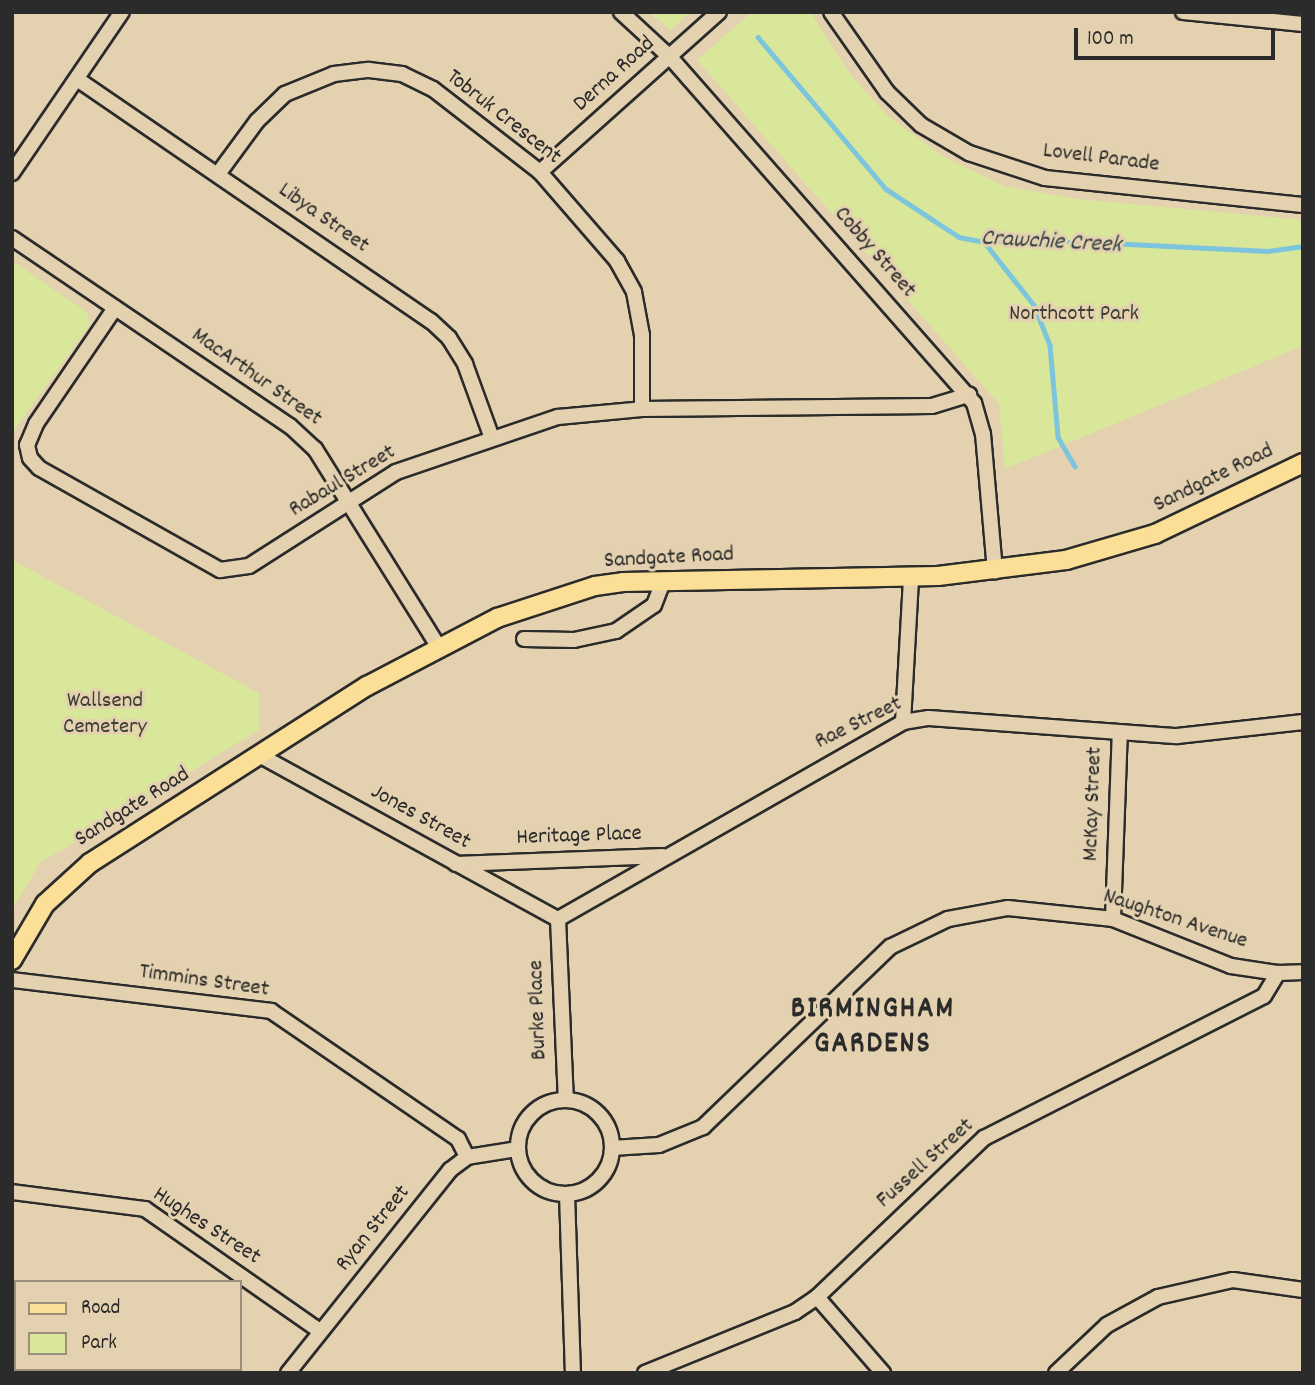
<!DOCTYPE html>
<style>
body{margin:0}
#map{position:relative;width:1315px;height:1385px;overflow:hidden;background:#e4d1af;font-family:Dekko,sans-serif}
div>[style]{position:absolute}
.green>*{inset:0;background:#d9e79a}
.stream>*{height:4.5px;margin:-2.25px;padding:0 2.25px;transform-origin:2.25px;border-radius:2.25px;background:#7cc5dd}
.roads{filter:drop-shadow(2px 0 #2b2b2b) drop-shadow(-2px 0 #2b2b2b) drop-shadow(0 2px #2b2b2b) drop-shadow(0 -2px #2b2b2b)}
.minor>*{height:14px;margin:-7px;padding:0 7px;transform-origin:7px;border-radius:7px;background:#e4d1af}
.minor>.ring{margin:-7px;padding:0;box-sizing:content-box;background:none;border:14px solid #e4d1af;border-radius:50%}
.major>*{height:18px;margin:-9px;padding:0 9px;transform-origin:9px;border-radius:9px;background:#fbdf96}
span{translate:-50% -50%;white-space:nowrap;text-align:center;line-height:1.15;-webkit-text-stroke:6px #e4d1af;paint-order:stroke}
.street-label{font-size:23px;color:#2b2b2b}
.park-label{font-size:23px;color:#3c3e36}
.water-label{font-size:24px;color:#374246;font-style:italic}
.district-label{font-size:30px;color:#2b2b2b;font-weight:700;letter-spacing:2px}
.frame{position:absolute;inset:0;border:14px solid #2b2b2b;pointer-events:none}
.legend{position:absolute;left:14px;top:1280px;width:228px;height:91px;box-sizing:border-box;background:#e4d1af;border:2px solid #9a8f7a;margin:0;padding:9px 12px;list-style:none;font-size:21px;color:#2b2b2b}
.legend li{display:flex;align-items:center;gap:14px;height:35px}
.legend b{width:35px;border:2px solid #9a8f7a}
.scale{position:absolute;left:1074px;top:28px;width:201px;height:32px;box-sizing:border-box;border:4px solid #2b2b2b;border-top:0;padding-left:9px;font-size:21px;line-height:24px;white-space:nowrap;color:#2b2b2b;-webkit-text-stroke:5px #e4d1af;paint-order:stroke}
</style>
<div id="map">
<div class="green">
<i style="clip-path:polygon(649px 12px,690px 12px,671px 30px)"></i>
<i style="clip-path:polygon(752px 12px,810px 12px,850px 74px,887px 115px,944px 157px,1005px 186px,1077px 199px,1303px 220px,1303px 346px,1005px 469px,999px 404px,697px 60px)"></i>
<i style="clip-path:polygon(12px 261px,87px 312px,90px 324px,12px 433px)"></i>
<i style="clip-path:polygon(12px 560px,259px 693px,259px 730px,40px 863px,12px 910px)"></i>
</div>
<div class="stream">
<i style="left:758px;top:37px;width:199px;rotate:49.9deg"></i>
<i style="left:886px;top:189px;width:87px;rotate:33.3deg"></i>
<i style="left:959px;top:237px;width:25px;rotate:11deg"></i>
<i style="left:984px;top:242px;width:105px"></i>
<i style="left:1089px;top:242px;width:179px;rotate:2.9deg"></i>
<i style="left:1268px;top:251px;width:35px;rotate:-8deg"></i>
<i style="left:985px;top:243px;width:79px;rotate:51.7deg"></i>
<i style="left:1034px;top:305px;width:43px;rotate:68.2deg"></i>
<i style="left:1050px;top:345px;width:92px;rotate:85deg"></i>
<i style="left:1058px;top:437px;width:34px;rotate:60deg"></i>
</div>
<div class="roads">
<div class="minor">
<i style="left:621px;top:12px;width:67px;rotate:42.6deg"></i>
<i style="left:670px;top:57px;width:461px;rotate:48.7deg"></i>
<i style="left:974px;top:403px;width:32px;rotate:74deg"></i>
<i style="left:983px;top:434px;width:138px;rotate:85deg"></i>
<i style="left:831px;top:12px;width:98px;rotate:55deg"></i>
<i style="left:887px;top:92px;width:47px;rotate:44.1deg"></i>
<i style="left:921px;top:125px;width:56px;rotate:30.3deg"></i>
<i style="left:969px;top:153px;width:80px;rotate:18.2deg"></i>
<i style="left:1045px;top:178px;width:259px;rotate:6deg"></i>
<i style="left:1183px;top:12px;width:121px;rotate:5.7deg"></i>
<i style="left:77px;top:79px;width:429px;rotate:34.4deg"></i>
<i style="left:431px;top:321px;width:25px;rotate:43deg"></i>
<i style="left:449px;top:338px;width:31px;rotate:58deg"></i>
<i style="left:465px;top:364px;width:79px;rotate:70deg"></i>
<i style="left:540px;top:172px;width:240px;rotate:-41.8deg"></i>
<i style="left:12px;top:173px;width:195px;rotate:-55.7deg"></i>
<i style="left:218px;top:174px;width:66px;rotate:-53.7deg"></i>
<i style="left:257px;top:121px;width:39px;rotate:-44deg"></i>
<i style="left:285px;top:94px;width:53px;rotate:-22.2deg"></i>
<i style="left:334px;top:74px;width:35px;rotate:-7deg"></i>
<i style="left:369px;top:70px;width:33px;rotate:7deg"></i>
<i style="left:402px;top:74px;width:34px;rotate:26deg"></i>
<i style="left:433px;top:89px;width:135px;rotate:37.8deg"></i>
<i style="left:540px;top:172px;width:118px;rotate:49.1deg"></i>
<i style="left:617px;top:261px;width:35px;rotate:61deg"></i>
<i style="left:634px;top:292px;width:44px;rotate:79.5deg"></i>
<i style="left:642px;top:335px;width:74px;rotate:90deg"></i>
<i style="left:12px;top:238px;width:336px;rotate:34.1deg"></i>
<i style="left:290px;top:426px;width:34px;rotate:43deg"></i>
<i style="left:315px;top:449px;width:232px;rotate:58deg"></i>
<i style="left:115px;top:308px;width:140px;rotate:124.3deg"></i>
<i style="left:36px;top:424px;width:23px;rotate:113deg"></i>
<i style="left:27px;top:445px;width:13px;rotate:77deg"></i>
<i style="left:30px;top:458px;width:13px;rotate:48deg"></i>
<i style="left:39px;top:468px;width:208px;rotate:29.4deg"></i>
<i style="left:220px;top:570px;width:29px;rotate:-8deg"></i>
<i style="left:249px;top:566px;width:174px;rotate:-32.6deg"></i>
<i style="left:396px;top:472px;width:171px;rotate:-18.8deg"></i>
<i style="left:558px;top:417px;width:84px;rotate:-5.4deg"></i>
<i style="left:642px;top:409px;width:290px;rotate:-0.6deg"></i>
<i style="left:932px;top:406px;width:39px;rotate:-17deg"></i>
<i style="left:524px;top:639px;width:50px;rotate:1.1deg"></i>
<i style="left:574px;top:640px;width:43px;rotate:-12.1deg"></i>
<i style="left:616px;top:631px;width:46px;rotate:-34.4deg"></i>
<i style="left:654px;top:605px;width:25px;rotate:-69deg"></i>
<i style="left:903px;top:722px;width:145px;rotate:-86.8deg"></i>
<i style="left:261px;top:756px;width:339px;rotate:28.8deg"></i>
<i style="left:456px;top:864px;width:207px;rotate:-2.2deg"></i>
<i style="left:558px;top:919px;width:397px;rotate:-29.7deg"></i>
<i style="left:903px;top:722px;width:26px;rotate:-9deg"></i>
<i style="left:929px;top:718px;width:249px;rotate:4.2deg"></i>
<i style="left:1177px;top:736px;width:127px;rotate:-6.3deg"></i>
<i style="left:558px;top:919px;width:181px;rotate:87.5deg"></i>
<i style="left:1113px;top:919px;width:187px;rotate:-87.9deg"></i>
<i style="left:12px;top:980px;width:261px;rotate:6.8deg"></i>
<i style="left:271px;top:1011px;width:227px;rotate:34.4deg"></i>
<i style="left:458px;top:1139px;width:20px;rotate:63deg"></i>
<i class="ring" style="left:518px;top:1100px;width:80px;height:80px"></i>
<i style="left:612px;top:1148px;width:47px;rotate:-3.7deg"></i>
<i style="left:659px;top:1145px;width:48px;rotate:-22.2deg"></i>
<i style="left:703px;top:1127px;width:260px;rotate:-43.9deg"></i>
<i style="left:890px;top:947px;width:64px;rotate:-25.8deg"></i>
<i style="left:948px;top:919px;width:61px;rotate:-10.4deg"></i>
<i style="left:1008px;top:908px;width:106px;rotate:6deg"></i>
<i style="left:1113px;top:919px;width:127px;rotate:21.7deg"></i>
<i style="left:1231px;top:966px;width:48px;rotate:8.5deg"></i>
<i style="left:1278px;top:973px;width:25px;rotate:-2deg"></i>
<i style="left:12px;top:1192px;width:134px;rotate:7.3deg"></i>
<i style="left:145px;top:1209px;width:213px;rotate:34.9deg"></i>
<i style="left:567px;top:1194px;width:179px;rotate:88.1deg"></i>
<i style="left:817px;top:1297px;width:101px;rotate:49deg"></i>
<i style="left:288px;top:1373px;width:260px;rotate:-51.4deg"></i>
<i style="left:450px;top:1170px;width:21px;rotate:-37deg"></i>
<i style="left:467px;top:1157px;width:51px;rotate:-9.1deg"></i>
<i style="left:645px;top:1373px;width:162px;rotate:-22.1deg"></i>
<i style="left:795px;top:1312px;width:27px;rotate:-34deg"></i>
<i style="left:817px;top:1297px;width:231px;rotate:-43.6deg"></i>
<i style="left:984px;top:1138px;width:314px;rotate:-26.9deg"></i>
<i style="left:1264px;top:996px;width:27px;rotate:-59deg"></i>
<i style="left:1056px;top:1373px;width:70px;rotate:-43.3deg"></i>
<i style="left:1107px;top:1325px;width:58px;rotate:-28.8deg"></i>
<i style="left:1158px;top:1297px;width:77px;rotate:-12.8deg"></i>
<i style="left:1233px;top:1280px;width:71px;rotate:8.1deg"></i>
</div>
<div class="major">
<i style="left:12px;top:960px;width:65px;rotate:-59.5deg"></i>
<i style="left:45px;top:904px;width:61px;rotate:-42.3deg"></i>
<i style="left:90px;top:863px;width:329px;rotate:-32.6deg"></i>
<i style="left:367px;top:686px;width:147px;rotate:-27.6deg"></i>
<i style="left:497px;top:618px;width:103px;rotate:-18.1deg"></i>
<i style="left:595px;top:586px;width:28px;rotate:-8deg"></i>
<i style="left:623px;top:582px;width:315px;rotate:-1.1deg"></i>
<i style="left:938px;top:576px;width:129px;rotate:-7.1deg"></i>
<i style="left:1066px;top:560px;width:93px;rotate:-16.3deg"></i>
<i style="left:1155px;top:534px;width:164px;rotate:-25.6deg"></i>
</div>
</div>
<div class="street-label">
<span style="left:615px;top:75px;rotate:-42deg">Derna Road</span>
<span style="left:503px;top:118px;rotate:38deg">Tobruk Crescent</span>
<span style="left:1101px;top:159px;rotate:7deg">Lovell Parade</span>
<span style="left:323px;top:219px;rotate:35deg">Libya Street</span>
<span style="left:874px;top:253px;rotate:49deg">Cobby Street</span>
<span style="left:256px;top:378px;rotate:35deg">MacArthur Street</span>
<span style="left:1214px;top:479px;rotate:-26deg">Sandgate Road</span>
<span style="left:343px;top:482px;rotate:-31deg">Rabaul Street</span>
<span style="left:669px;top:559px;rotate:-3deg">Sandgate Road</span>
<span style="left:859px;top:724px;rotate:-26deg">Rae Street</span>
<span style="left:1094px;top:804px;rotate:-88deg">McKay Street</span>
<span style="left:133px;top:808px;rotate:-32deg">Sandgate Road</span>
<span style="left:420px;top:818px;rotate:29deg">Jones Street</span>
<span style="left:579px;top:837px;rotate:-2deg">Heritage Place</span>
<span style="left:1175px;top:920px;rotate:18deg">Naughton Avenue</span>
<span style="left:204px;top:982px;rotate:8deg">Timmins Street</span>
<span style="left:539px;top:1010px;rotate:-92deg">Burke Place</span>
<span style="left:926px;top:1164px;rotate:-42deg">Fussell Street</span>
<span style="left:206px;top:1227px;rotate:33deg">Hughes Street</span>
<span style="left:374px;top:1229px;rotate:-51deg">Ryan Street</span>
</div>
<div class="park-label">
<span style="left:1074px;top:315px">Northcott Park</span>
<span style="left:105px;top:715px">Wallsend<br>Cemetery</span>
</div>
<div class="water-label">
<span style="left:1051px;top:243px;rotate:3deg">Crawchie Creek</span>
</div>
<div class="district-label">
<span style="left:873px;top:1028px">BIRMINGHAM<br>GARDENS</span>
</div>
<div class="frame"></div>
<ul class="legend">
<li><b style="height:9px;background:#fbdf96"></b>Road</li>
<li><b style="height:19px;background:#d9e79a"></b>Park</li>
</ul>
<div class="scale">100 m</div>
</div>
